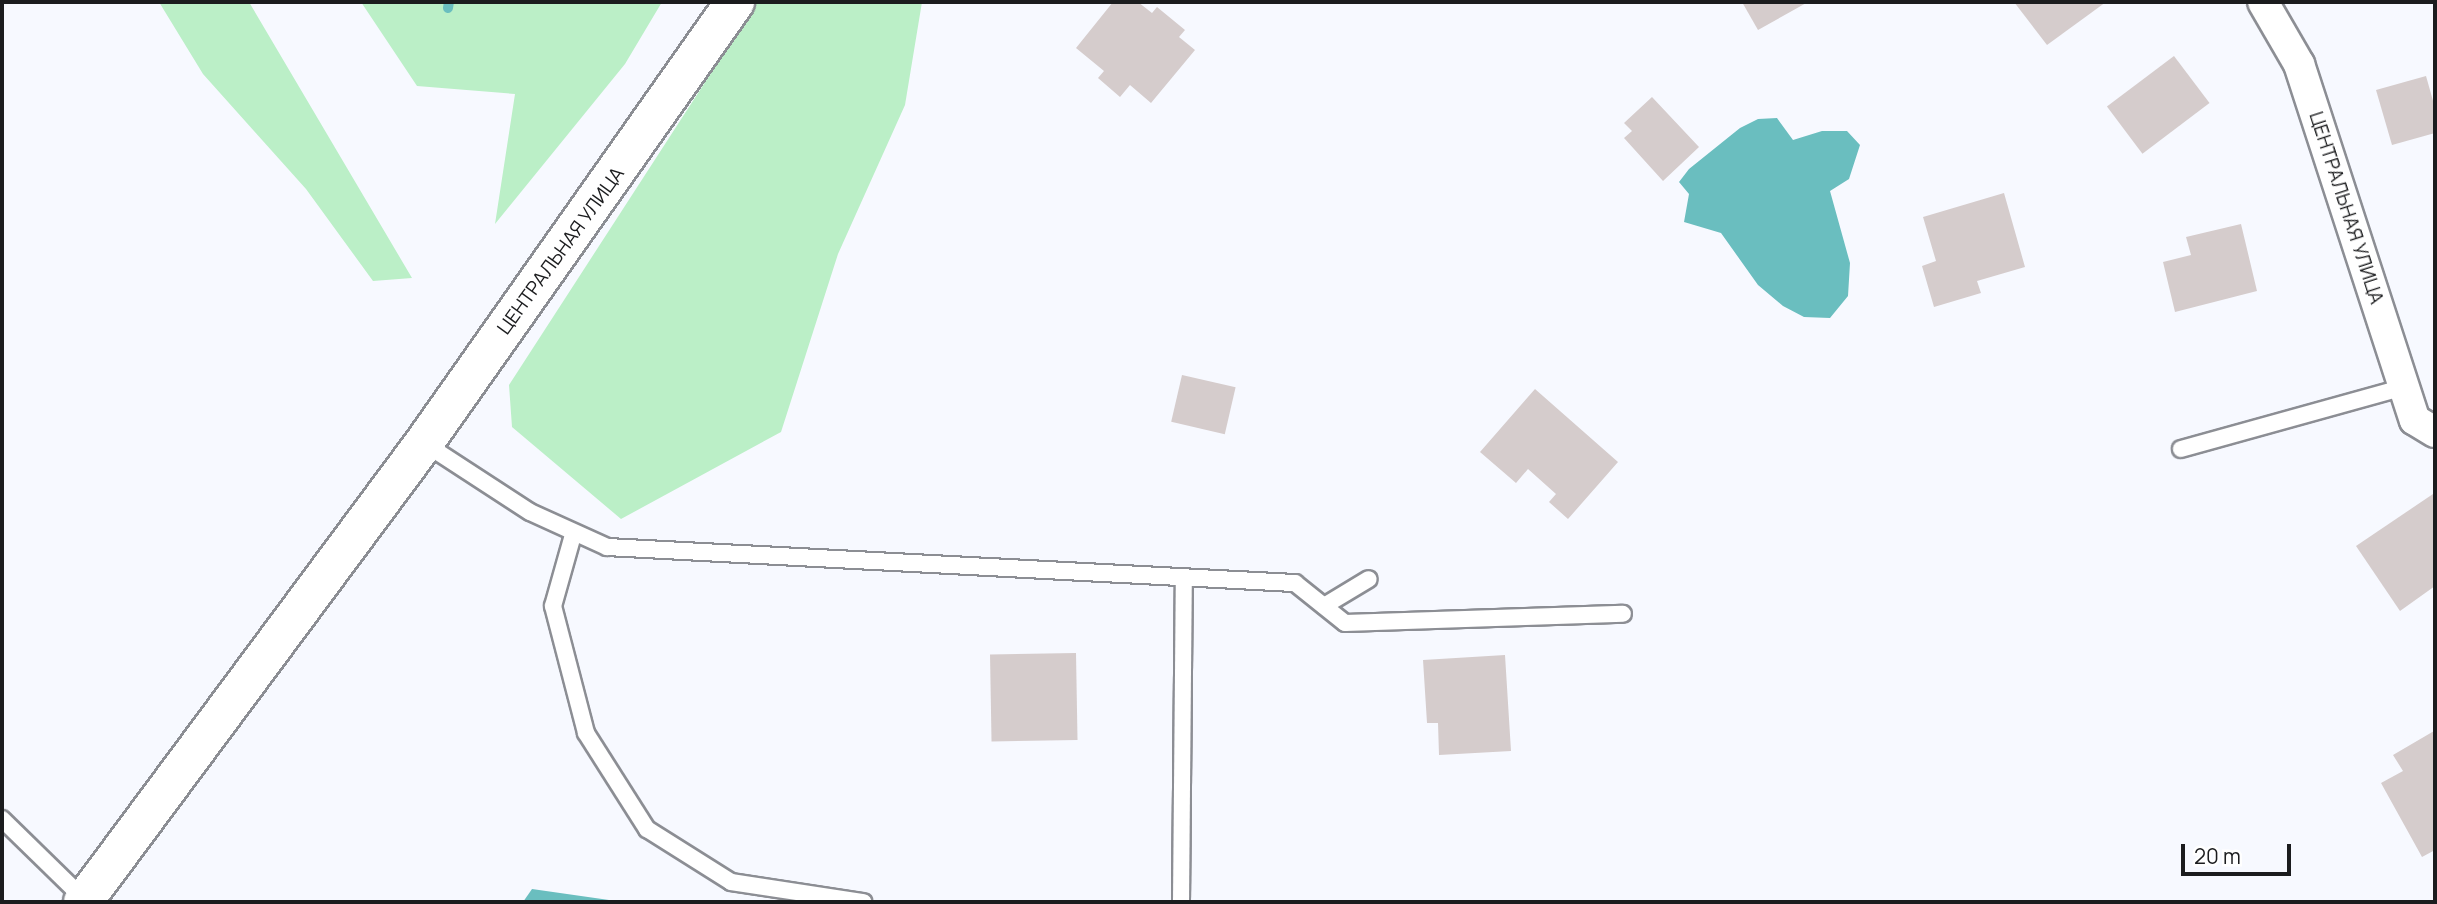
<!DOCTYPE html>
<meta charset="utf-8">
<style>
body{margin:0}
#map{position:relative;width:2437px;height:904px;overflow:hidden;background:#f7f9ff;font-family:Manrope,sans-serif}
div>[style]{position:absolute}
.green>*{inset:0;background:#bbefc7}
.water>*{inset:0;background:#6abebf}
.stream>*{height:10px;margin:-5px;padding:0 5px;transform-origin:5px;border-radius:5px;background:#6abebf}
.building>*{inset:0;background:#d5cccc;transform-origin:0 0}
.roads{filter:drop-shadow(2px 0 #8c8e94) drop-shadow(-2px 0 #8c8e94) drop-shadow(0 2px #8c8e94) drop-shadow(0 -2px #8c8e94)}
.lane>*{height:16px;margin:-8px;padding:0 8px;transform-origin:8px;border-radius:8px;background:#fff}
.street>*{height:30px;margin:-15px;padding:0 15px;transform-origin:15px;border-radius:15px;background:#fff}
.secondary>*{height:38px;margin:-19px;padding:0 19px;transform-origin:19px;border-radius:19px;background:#fff}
span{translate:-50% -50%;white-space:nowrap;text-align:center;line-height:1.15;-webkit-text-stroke:5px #fff;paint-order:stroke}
.street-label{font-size:19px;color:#1b1c1e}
.frame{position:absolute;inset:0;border:4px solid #1b1c1e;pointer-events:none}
.scale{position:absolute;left:2181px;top:844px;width:110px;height:32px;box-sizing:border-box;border:4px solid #1b1c1e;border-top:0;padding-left:9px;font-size:21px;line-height:24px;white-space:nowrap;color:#1b1c1e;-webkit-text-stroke:5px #fff;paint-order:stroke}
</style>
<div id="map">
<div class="green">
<i style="clip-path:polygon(159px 2px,249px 2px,412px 278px,373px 281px,306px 189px,203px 74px)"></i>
<i style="clip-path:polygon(361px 2px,662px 2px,625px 64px,495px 224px,515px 94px,417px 86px)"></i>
<i style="clip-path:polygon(757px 2px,922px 2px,905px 105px,838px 254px,781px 432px,621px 519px,512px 427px,509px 385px)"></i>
</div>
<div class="water">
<i style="clip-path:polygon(1777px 118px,1793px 140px,1822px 131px,1847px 131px,1860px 145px,1849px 179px,1830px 191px,1850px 263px,1848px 296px,1830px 318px,1804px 317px,1783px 306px,1758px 285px,1721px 233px,1684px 222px,1689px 194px,1679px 182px,1689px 169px,1740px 128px,1758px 119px)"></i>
<i style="clip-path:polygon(532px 889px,623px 902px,523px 902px)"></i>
</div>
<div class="stream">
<i style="left:448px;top:8px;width:6px;rotate:-81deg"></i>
</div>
<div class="building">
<i style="clip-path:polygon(1113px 2px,1138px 2px,1152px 13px,1157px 7px,1185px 30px,1179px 37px,1195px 50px,1151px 103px,1130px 85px,1120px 97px,1098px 78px,1104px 71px,1076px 48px)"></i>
<i style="clip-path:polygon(1742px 2px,1808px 2px,1758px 30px)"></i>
<i style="clip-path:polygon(2014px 2px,2106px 2px,2047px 45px)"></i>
<i style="left:2174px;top:56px;width:59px;height:84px;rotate:53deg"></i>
<i style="clip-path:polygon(2426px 76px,2435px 108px,2435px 133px,2392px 145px,2376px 90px)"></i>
<i style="clip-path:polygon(1652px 97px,1699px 147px,1663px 181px,1624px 138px,1632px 131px,1624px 123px)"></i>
<i style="clip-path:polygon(2004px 193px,2025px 267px,1977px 281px,1981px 293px,1934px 307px,1922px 266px,1936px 261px,1923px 217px)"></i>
<i style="clip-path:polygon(2241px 224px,2257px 291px,2175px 312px,2163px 262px,2191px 255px,2186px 237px)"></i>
<i style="left:1182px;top:375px;width:55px;height:48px;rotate:13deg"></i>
<i style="clip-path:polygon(1535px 389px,1618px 462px,1568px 519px,1549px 502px,1556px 494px,1528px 469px,1516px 483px,1480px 452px)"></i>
<i style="clip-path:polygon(2433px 494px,2435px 586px,2400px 611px,2356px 546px)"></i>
<i style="left:1076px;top:653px;width:87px;height:86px;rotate:89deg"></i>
<i style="clip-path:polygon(1505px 655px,1511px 751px,1439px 755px,1438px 723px,1427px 723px,1423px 660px)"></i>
<i style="clip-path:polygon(2434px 731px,2435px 850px,2422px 857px,2381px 783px,2403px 771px,2393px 755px)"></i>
</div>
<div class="roads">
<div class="lane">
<i style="left:424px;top:443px;width:126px;rotate:33.1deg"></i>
<i style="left:530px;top:512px;width:85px;rotate:24.4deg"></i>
<i style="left:607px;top:547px;width:689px;rotate:3deg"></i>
<i style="left:1295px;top:583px;width:64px;rotate:38.7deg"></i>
<i style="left:1345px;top:623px;width:278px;rotate:-1.9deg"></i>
<i style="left:2181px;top:449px;width:231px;rotate:-15.5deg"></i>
<i style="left:573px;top:535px;width:74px;rotate:105.7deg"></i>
<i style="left:553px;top:606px;width:131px;rotate:75.4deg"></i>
<i style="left:586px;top:733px;width:114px;rotate:57.6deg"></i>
<i style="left:647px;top:829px;width:99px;rotate:32.2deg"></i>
<i style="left:731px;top:882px;width:134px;rotate:8.6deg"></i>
<i style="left:1324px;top:606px;width:52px;rotate:-31deg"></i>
<i style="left:2px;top:819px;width:116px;rotate:44.3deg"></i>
<i style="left:1181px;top:902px;width:325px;rotate:-89.5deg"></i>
</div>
<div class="street">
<i style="left:2263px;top:2px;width:72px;rotate:59.9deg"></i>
<i style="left:2299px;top:64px;width:374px;rotate:72deg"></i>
<i style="left:2415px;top:420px;width:23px;rotate:31deg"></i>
</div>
<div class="secondary">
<i style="left:83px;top:902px;width:572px;rotate:-53.39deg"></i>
<i style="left:424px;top:443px;width:540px;rotate:-54.81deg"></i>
</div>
</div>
<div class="street-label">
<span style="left:2346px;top:208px;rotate:72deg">ЦЕНТРАЛЬНАЯ УЛИЦА</span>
<span style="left:561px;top:251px;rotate:-54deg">ЦЕНТРАЛЬНАЯ УЛИЦА</span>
</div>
<div class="frame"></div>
<div class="scale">20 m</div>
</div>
